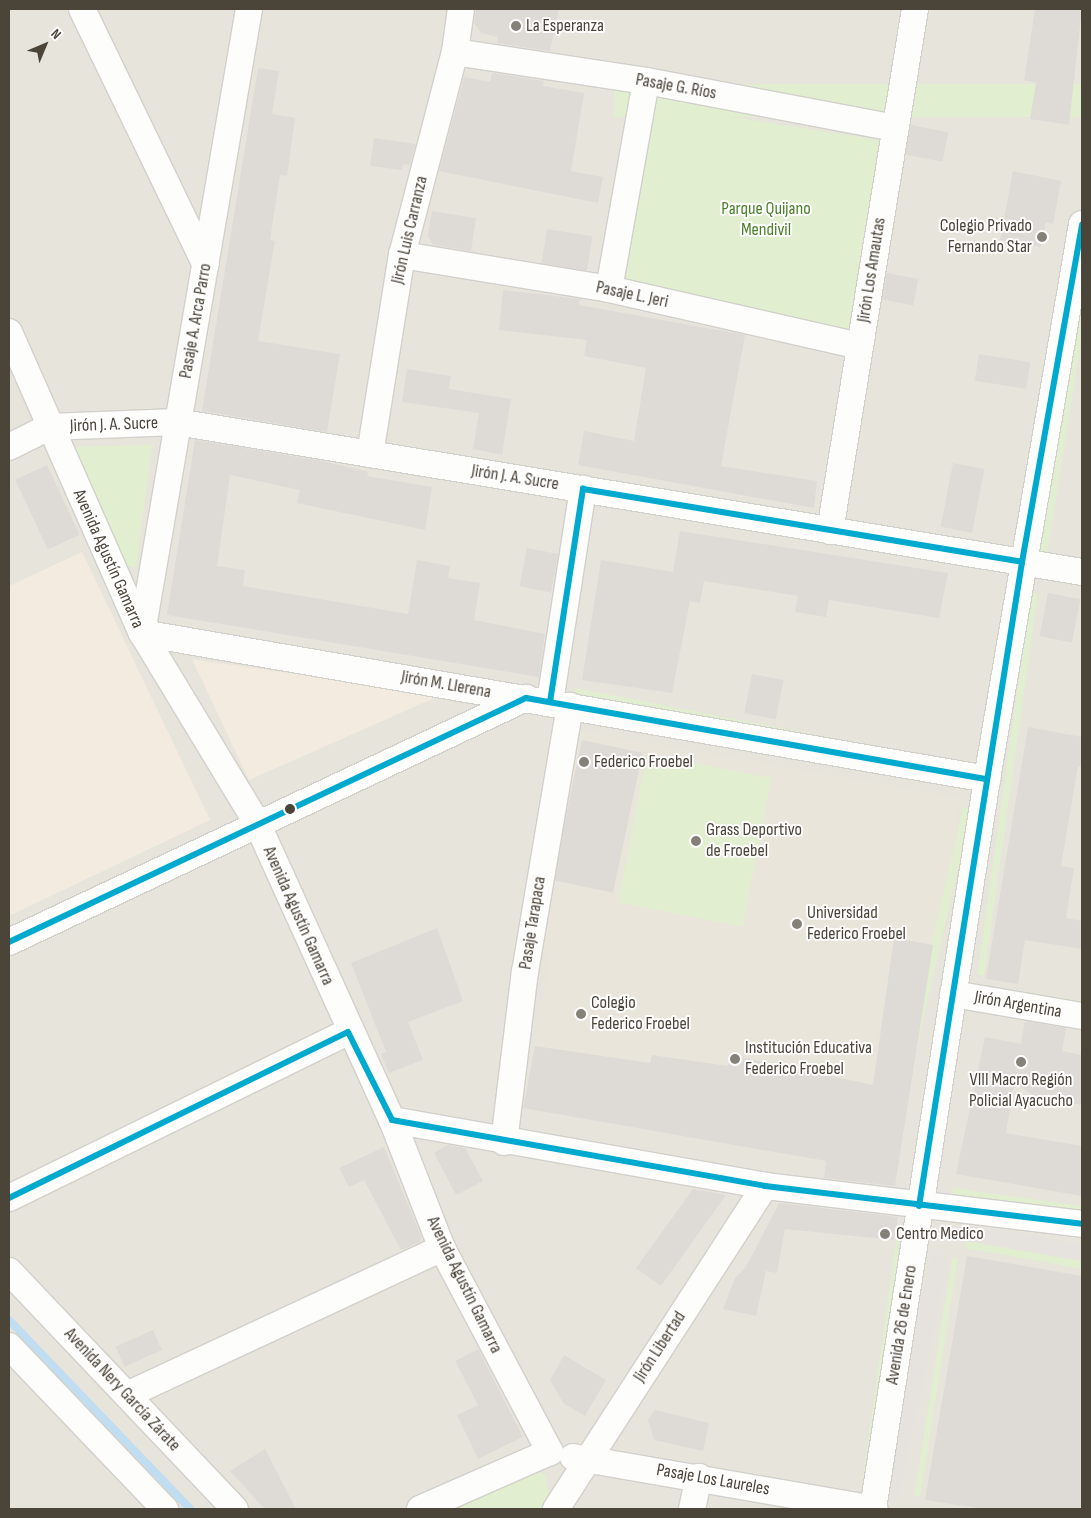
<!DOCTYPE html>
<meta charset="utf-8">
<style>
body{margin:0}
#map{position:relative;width:1091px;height:1518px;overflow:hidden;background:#f4f2ee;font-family:"Sofia Sans Condensed",sans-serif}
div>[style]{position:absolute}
.residential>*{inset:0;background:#e7e4dc;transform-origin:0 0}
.commercial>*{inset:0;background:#f3ebdf}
.education>*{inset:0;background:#eae5da}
.green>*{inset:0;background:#e1eecf;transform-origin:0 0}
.parking>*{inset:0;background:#e6e3df;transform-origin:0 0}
.stream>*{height:8px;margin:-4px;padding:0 4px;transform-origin:4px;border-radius:4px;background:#c0ddf1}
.building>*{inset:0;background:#dedbd6;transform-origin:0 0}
.roads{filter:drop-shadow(1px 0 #d2d0cb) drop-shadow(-1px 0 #d2d0cb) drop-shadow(0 1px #d2d0cb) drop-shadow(0 -1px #d2d0cb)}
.minor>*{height:26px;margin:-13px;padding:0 13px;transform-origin:13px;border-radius:13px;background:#fdfdfc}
.bus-1>*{height:6px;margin:-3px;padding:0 3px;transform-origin:3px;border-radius:3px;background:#00a9ce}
.dots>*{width:14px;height:14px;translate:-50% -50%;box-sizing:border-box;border:2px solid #fff;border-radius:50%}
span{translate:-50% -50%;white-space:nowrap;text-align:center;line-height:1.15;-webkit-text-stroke:4px #fff;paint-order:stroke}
.poi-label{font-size:18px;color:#4b4439}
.left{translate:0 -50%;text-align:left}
.right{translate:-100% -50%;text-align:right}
.street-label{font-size:18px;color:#4b4439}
.park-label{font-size:18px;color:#4a7f2a}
.frame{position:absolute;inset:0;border:10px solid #4b4439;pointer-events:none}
.north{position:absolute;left:20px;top:20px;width:50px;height:50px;-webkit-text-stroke:4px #fff;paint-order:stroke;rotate:45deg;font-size:14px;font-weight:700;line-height:20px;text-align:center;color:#4b4439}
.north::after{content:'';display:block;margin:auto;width:18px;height:22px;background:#4b4439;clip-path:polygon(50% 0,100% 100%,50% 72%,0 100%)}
</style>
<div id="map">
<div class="residential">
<i style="left:9px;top:9px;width:1073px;height:1500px"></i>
</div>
<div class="commercial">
<i style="clip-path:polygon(82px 552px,210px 820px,9px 916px,9px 586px)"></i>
<i style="clip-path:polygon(192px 659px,441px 695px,249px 780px)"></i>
</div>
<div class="education">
<i style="clip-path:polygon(569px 729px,961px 798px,897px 1174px,524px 1108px,551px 951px,532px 947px)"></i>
</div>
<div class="green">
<i style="left:1082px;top:84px;width:33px;height:468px;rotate:90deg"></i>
<i style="left:639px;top:102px;width:247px;height:193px;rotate:9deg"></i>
<i style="clip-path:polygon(1082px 289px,1082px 337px,1047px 553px,1039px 552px)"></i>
<i style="clip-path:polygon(152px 445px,136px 568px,127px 565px,75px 447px)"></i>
<i style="left:1031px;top:593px;width:7px;height:385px;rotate:8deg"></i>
<i style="left:575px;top:688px;width:400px;height:8px;rotate:11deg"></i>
<i style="left:647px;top:754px;width:127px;height:151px;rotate:11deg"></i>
<i style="left:963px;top:807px;width:9px;height:376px;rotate:13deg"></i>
<i style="clip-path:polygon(984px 985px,1082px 1001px,1082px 1005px,984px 988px)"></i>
<i style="left:953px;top:1188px;width:130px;height:6px;rotate:8deg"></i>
<i style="left:898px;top:1227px;width:7px;height:260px;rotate:8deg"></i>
<i style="left:966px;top:1241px;width:118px;height:7px;rotate:10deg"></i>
<i style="left:952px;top:1258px;width:6px;height:240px;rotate:9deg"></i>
<i style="clip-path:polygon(537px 1471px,546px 1475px,549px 1501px,543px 1509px,450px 1509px)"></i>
</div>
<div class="parking">
<i style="left:969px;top:1225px;width:115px;height:15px;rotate:10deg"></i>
<i style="left:931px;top:1254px;width:19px;height:241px;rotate:12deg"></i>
</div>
<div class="stream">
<i style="left:9px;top:1320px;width:262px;rotate:46.2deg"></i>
</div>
<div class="building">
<i style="clip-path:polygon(476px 9px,559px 9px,550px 51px,497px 43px,498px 37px,481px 33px,474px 23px)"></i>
<i style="clip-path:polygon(1035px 9px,1082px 9px,1069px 125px,1030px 119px,1036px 83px,1024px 80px)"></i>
<i style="clip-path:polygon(258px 68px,279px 71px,272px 114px,295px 118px,287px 176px,280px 175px,270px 240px,275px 241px,258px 341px,340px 354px,327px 432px,202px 411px)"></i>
<i style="clip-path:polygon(492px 73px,544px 81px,543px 86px,584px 93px,571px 171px,603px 177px,598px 203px,439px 171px,464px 77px,490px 82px)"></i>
<i style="left:911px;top:125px;width:38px;height:30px;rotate:11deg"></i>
<i style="clip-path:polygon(374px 138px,416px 144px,410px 165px,403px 164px,402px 170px,370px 166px)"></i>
<i style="clip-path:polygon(1013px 171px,1061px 181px,1053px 224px,1046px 222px,1041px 247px,1000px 240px)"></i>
<i style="clip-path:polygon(432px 211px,476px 218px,471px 251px,433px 245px,428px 236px)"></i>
<i style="left:547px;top:229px;width:46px;height:35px;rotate:9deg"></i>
<i style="left:887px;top:273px;width:32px;height:27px;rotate:11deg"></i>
<i style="clip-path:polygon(503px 290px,580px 299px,579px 305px,745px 335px,721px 466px,817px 481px,814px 508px,578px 465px,584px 431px,634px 441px,646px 368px,584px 356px,587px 340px,499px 330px)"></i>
<i style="left:979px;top:354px;width:52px;height:27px;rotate:9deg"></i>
<i style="clip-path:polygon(407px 369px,451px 376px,449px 389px,511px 399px,502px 455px,473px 449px,479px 413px,402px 402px)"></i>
<i style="clip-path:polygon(195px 440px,322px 461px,368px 472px,367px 476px,432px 487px,425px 530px,297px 503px,300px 490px,230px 475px,217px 566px,245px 570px,243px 586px,408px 614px,417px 560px,450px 566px,448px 578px,480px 583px,474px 620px,545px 634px,539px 677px,167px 615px)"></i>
<i style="left:953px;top:463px;width:32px;height:65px;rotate:11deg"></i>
<i style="left:47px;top:465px;width:77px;height:35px;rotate:65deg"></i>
<i style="clip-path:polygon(680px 531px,948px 573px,939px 618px,829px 600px,826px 617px,795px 612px,798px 596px,704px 581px,700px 603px,690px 601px,672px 693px,582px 680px,601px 560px,673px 572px)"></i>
<i style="left:527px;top:548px;width:32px;height:39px;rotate:11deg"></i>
<i style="left:1048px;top:593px;width:33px;height:44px;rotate:11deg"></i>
<i style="left:752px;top:674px;width:32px;height:40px;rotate:11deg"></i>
<i style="clip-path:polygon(1028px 727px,1082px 737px,1082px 767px,1078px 766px,1061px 866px,1074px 868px,1066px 918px,1082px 921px,1082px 949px,1025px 940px,1018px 984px,986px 979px)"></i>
<i style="left:582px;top:740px;width:62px;height:143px;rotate:12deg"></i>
<i style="clip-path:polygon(437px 928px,463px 1001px,408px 1022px,423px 1060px,389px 1073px,381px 1054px,386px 1052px,351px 963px)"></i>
<i style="clip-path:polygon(894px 938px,933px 945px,895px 1186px,824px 1178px,826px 1161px,523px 1108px,535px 1046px,650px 1063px,652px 1055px,728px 1066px,731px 1055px,873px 1085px)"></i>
<i style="clip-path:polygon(1025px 1021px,1066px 1028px,1062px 1051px,1082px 1055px,1082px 1105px,1036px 1097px,1014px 1083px,1006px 1133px,1082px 1146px,1082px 1196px,956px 1174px,985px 1037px,1021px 1044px)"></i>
<i style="clip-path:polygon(448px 1145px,465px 1148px,483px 1181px,456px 1195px,434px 1153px)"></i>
<i style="clip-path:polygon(384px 1147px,421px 1236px,420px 1242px,401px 1250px,364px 1180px,349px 1187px,339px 1168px)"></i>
<i style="clip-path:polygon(693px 1189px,726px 1195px,661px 1286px,636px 1268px)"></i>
<i style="clip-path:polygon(779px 1203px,898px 1217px,894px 1240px,785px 1229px,777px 1273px,766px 1271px,756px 1316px,723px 1309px,735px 1278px,746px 1267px)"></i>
<i style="clip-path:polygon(967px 1256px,1082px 1276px,1082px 1509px,984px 1509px,925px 1500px)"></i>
<i style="left:153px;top:1330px;width:22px;height:41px;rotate:66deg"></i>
<i style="clip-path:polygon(478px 1349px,523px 1437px,478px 1459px,457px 1415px,478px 1405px,455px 1361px)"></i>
<i style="clip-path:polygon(564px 1355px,606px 1380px,585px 1416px,564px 1404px,550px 1380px)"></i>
<i style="clip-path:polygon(655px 1410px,709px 1423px,703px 1451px,654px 1440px,648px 1420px)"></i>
<i style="clip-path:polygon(265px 1449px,296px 1509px,265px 1509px,230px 1471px)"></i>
</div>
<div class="roads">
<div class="minor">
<i style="left:82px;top:9px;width:284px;rotate:64.2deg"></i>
<i style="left:249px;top:9px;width:633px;rotate:99.73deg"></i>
<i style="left:142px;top:633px;width:858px;rotate:9.8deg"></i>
<i style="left:455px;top:52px;width:193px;rotate:8.6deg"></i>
<i style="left:646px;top:81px;width:253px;rotate:10.7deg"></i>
<i style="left:402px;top:255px;width:210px;rotate:9.3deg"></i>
<i style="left:609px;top:289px;width:257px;rotate:12.8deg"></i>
<i style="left:609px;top:289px;width:211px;rotate:-79.9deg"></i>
<i style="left:9px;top:332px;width:329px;rotate:66.2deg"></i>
<i style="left:142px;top:633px;width:222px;rotate:58.8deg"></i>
<i style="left:257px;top:823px;width:326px;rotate:65.6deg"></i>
<i style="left:392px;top:1120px;width:137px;rotate:68.7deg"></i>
<i style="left:442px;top:1248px;width:231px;rotate:62.1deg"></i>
<i style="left:9px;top:447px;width:45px;rotate:-26.6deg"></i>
<i style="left:49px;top:427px;width:128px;rotate:-2.2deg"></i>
<i style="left:177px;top:422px;width:917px;rotate:9.41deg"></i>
<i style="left:370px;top:454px;width:202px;rotate:-80.9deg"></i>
<i style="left:402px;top:255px;width:210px;rotate:-75.4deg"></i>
<i style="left:455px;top:52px;width:43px;rotate:-82.1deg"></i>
<i style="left:830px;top:531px;width:529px;rotate:-80.75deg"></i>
<i style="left:550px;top:702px;width:216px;rotate:-81.2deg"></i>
<i style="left:9px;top:942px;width:572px;rotate:-25.27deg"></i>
<i style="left:953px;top:994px;width:131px;rotate:9.7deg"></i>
<i style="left:392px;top:1120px;width:379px;rotate:10deg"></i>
<i style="left:765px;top:1186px;width:319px;rotate:6.8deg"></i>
<i style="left:504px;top:1142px;width:171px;rotate:-83deg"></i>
<i style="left:525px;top:972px;width:270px;rotate:-80.4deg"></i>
<i style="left:9px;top:1198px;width:377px;rotate:-26.1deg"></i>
<i style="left:9px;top:1271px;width:328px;rotate:46.5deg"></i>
<i style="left:9px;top:1346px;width:226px;rotate:46.3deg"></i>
<i style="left:127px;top:1395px;width:348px;rotate:-25deg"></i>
<i style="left:573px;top:1457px;width:306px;rotate:9.8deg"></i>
<i style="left:420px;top:1509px;width:142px;rotate:-23.7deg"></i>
<i style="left:556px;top:1509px;width:385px;rotate:-57.1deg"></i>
<i style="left:692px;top:1509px;width:33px;rotate:-78deg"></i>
<i style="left:873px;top:1509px;width:739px;rotate:-81.12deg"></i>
<i style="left:987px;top:779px;width:563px;rotate:-80.29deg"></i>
</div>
</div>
<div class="bus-1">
<i style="left:550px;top:702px;width:216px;rotate:-81.2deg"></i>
<i style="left:583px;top:489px;width:445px;rotate:9.4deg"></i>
<i style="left:9px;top:942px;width:572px;rotate:-25.27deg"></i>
<i style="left:526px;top:698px;width:468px;rotate:10deg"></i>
<i style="left:9px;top:1198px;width:377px;rotate:-26.1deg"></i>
<i style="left:348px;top:1032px;width:98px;rotate:63.4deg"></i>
<i style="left:392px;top:1120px;width:379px;rotate:10deg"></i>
<i style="left:765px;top:1186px;width:319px;rotate:6.8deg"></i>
<i style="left:919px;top:1206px;width:652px;rotate:-80.91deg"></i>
<i style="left:1022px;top:562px;width:343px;rotate:-79.9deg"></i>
</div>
<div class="dots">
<i style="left:516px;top:26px;background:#868178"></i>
<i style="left:1042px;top:237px;background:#868178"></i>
<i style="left:584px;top:762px;background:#868178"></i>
<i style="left:290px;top:809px;background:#4b4439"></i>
<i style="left:696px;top:841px;background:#868178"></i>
<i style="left:797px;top:924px;background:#868178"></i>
<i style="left:581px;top:1014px;background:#868178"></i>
<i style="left:735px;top:1059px;background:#868178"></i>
<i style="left:1021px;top:1062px;background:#868178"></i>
<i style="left:885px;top:1234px;background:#868178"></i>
</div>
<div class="poi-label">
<span class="left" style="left:526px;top:26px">La Esperanza</span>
<span class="right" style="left:1032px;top:237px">Colegio Privado<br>Fernando Star</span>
<span class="left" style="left:594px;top:762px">Federico Froebel</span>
<span class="left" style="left:706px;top:841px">Grass Deportivo<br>de Froebel</span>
<span class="left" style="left:807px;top:924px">Universidad<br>Federico Froebel</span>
<span class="left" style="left:591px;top:1014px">Colegio<br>Federico Froebel</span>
<span class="left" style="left:745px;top:1059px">Institución Educativa<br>Federico Froebel</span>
<span style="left:1021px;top:1091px">VIII Macro Región<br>Policial Ayacucho</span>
<span class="left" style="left:896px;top:1234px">Centro Medico</span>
</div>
<div class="street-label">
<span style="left:676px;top:87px;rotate:10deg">Pasaje G. Ríos</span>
<span style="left:410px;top:230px;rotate:-77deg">Jirón Luis Carranza</span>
<span style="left:872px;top:270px;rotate:-81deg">Jirón Los Amautas</span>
<span style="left:632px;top:295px;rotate:12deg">Pasaje L. Jeri</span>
<span style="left:196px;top:321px;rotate:-80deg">Pasaje A. Arca Parro</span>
<span style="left:114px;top:425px;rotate:-2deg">Jirón J. A. Sucre</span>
<span style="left:515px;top:478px;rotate:9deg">Jirón J. A. Sucre</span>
<span style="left:108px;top:559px;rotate:66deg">Avenida Agustín Gamarra</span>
<span style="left:446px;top:685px;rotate:10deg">Jirón M. Llerena</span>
<span style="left:298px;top:916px;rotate:66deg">Avenida Agustín Gamarra</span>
<span style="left:533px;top:923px;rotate:-81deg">Pasaje Tarapaca</span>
<span style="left:1018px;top:1005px;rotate:10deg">Jirón Argentina</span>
<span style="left:464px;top:1285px;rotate:64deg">Avenida Agustín Gamarra</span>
<span style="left:902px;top:1325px;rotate:-81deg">Avenida 26 de Enero</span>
<span style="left:660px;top:1347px;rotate:-57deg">Jirón Libertad</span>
<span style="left:122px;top:1390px;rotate:47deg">Avenida Nery García Zárate</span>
<span style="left:713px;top:1480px;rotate:10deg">Pasaje Los Laureles</span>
</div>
<div class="park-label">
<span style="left:766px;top:220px">Parque Quijano<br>Mendivil</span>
</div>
<div class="frame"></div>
<div class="north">N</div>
</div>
